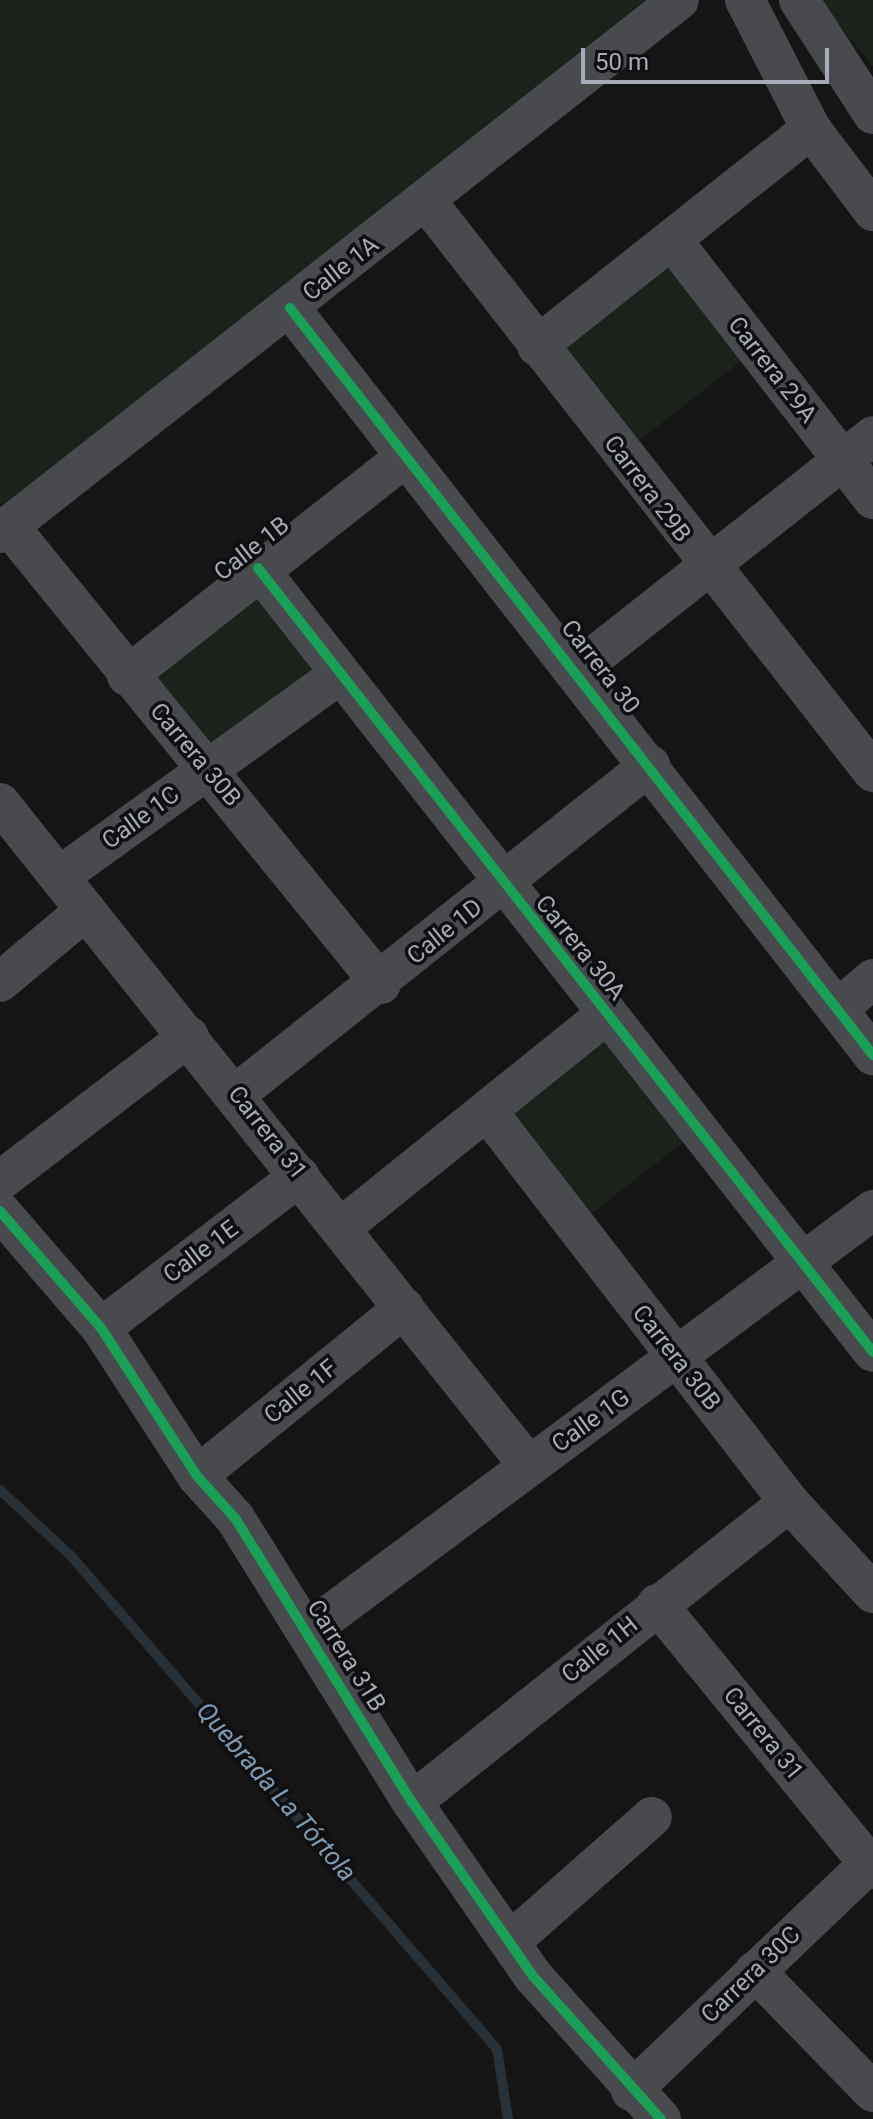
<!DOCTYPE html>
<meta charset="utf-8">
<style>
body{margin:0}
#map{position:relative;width:873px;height:2119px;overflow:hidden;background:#151515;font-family:Roboto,sans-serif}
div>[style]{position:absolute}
.green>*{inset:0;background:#1b221c;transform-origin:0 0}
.stream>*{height:10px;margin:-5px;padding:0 5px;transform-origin:5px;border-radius:5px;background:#293036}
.minor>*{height:40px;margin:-20px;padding:0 20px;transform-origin:20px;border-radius:20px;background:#494a4e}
.cycleway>*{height:10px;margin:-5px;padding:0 5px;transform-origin:5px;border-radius:5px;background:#1a9f57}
span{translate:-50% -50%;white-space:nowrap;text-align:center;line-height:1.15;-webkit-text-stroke:7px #0f0f11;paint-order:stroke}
.street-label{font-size:24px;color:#a6abb6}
.water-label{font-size:26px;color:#7f99af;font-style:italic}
.scale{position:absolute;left:581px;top:48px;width:248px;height:36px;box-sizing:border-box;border:4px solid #a6abb6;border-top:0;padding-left:10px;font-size:24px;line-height:28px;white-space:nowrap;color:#a6abb6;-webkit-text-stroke:6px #0f0f11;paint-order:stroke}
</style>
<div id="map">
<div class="green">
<i style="clip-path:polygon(0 0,673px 0,0 510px)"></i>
<i style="clip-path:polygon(818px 0,873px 0,873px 66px)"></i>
<i style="left:671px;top:256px;width:126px;height:156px;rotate:52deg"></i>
<i style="left:258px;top:590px;width:98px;height:133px;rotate:55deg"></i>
<i style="left:601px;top:1030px;width:139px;height:132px;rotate:52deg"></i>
</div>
<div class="stream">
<i style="left:0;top:1490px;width:98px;rotate:42.9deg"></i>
<i style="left:72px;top:1557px;width:650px;rotate:49.18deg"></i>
<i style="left:497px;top:2049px;width:71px;rotate:81.1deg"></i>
</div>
<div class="minor">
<i style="left:745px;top:0;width:145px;rotate:62.9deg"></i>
<i style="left:811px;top:129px;width:103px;rotate:52.9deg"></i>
<i style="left:799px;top:0;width:136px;rotate:57deg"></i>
<i style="left:427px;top:202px;width:724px;rotate:51.96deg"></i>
<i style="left:672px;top:240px;width:328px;rotate:52.2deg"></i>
<i style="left:290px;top:308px;width:948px;rotate:52.03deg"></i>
<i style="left:537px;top:346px;width:350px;rotate:-38.4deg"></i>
<i style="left:9px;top:526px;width:590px;rotate:50.92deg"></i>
<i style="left:0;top:533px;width:863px;rotate:-38.13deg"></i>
<i style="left:258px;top:568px;width:996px;rotate:51.89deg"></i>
<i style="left:577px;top:670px;width:377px;rotate:-38.3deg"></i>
<i style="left:127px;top:676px;width:354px;rotate:-38.2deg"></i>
<i style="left:0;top:803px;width:848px;rotate:51.41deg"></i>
<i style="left:60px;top:876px;width:344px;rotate:-35.8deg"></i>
<i style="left:0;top:982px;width:112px;rotate:-39.9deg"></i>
<i style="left:838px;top:1009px;width:46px;rotate:-40.6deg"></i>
<i style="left:236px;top:1094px;width:529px;rotate:-38.47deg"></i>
<i style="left:490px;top:1115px;width:489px;rotate:52.3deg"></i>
<i style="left:789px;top:1502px;width:124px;rotate:47.3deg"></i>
<i style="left:0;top:1181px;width:238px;rotate:-37.5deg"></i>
<i style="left:0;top:1211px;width:155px;rotate:49.2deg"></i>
<i style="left:101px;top:1328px;width:176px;rotate:57deg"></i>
<i style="left:197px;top:1476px;width:57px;rotate:47.9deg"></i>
<i style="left:235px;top:1518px;width:335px;rotate:58.1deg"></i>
<i style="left:412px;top:1802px;width:212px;rotate:55.2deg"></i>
<i style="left:533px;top:1976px;width:192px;rotate:48.2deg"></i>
<i style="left:343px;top:1226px;width:339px;rotate:-38.8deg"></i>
<i style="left:101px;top:1328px;width:250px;rotate:-37.4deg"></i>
<i style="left:197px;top:1476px;width:267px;rotate:-39.1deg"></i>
<i style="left:657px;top:1604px;width:342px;rotate:50.8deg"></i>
<i style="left:308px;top:1631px;width:705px;rotate:-36.69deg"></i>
<i style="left:412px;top:1802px;width:482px;rotate:-38.5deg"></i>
<i style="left:510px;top:1942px;width:189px;rotate:-41.4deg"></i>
<i style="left:755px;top:1971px;width:169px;rotate:45.7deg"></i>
<i style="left:631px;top:2091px;width:335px;rotate:-43.7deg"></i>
</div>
<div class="cycleway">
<i style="left:290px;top:308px;width:948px;rotate:52.03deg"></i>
<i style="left:258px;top:568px;width:996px;rotate:51.89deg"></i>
<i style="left:0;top:1211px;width:155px;rotate:49.2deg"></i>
<i style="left:101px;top:1328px;width:176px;rotate:57deg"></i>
<i style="left:197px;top:1476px;width:57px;rotate:47.9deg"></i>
<i style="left:235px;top:1518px;width:335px;rotate:58.1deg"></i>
<i style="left:412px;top:1802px;width:212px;rotate:55.2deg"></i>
<i style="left:533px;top:1976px;width:192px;rotate:48.2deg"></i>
</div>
<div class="street-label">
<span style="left:341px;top:269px;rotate:-38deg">Calle 1A</span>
<span style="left:772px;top:370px;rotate:52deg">Carrera 29A</span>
<span style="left:647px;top:489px;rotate:53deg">Carrera 29B</span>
<span style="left:252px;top:549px;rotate:-38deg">Calle 1B</span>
<span style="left:600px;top:667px;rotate:52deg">Carrera 30</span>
<span style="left:195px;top:755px;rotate:50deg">Carrera 30B</span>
<span style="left:141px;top:818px;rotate:-36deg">Calle 1C</span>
<span style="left:445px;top:932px;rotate:-39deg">Calle 1D</span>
<span style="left:580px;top:948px;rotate:51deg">Carrera 30A</span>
<span style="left:267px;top:1133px;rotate:52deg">Carrera 31</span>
<span style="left:201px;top:1252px;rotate:-37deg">Calle 1E</span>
<span style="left:676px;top:1358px;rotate:52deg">Carrera 30B</span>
<span style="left:301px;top:1392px;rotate:-39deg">Calle 1F</span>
<span style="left:591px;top:1421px;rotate:-36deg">Calle 1G</span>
<span style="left:600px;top:1650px;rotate:-39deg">Calle 1H</span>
<span style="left:346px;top:1656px;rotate:58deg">Carrera 31B</span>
<span style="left:763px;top:1734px;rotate:51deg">Carrera 31</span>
<span style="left:751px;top:1975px;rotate:-44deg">Carrera 30C</span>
</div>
<div class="water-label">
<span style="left:276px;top:1792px;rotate:49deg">Quebrada La Tórtola</span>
</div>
<div class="scale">50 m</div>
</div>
